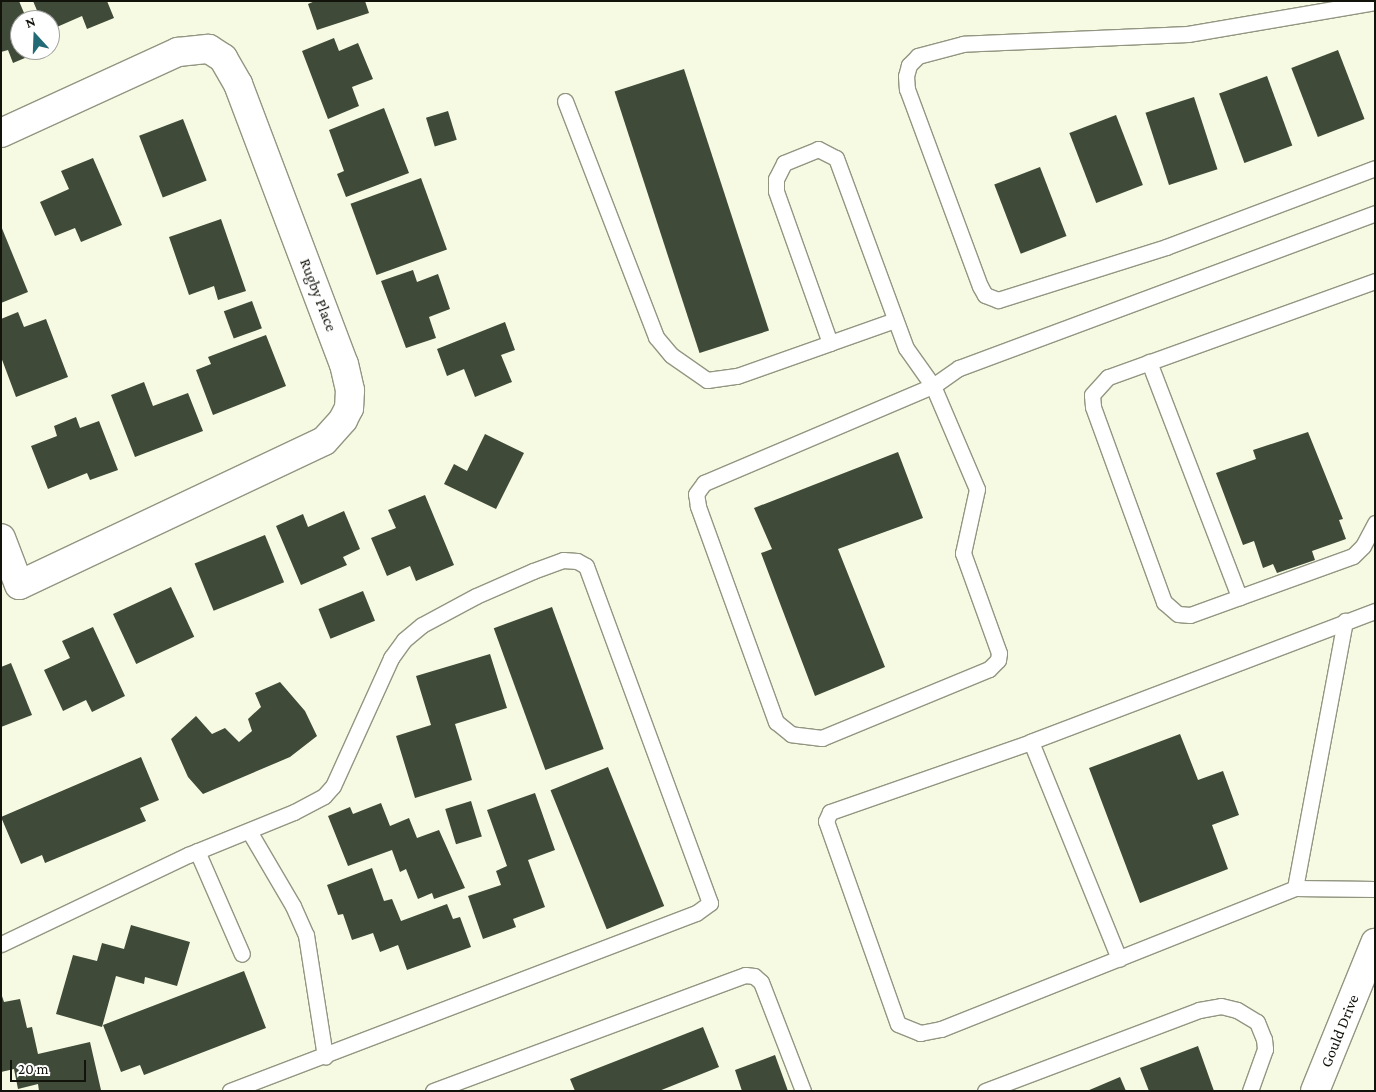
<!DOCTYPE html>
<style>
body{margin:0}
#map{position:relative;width:1376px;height:1092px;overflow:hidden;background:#f6fae3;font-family:"Crimson Pro",serif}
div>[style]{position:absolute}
.building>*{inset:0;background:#3f4a39;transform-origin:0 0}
.roads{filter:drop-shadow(1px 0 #929681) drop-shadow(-1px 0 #929681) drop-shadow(0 1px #929681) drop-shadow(0 -1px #929681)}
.lane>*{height:15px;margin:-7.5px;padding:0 7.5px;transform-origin:7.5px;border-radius:7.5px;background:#fff}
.street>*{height:28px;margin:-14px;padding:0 14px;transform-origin:14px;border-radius:14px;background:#fff}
span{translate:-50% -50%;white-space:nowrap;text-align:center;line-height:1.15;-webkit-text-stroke:5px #fff;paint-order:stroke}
.street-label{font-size:16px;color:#12130b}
.frame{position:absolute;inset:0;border:2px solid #12130b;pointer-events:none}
.north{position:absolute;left:10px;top:10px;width:50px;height:50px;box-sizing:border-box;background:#fff;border:1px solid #a0a19d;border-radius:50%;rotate:340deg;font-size:14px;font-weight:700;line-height:20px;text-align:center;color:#12130b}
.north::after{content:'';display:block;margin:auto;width:18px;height:22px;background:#216a76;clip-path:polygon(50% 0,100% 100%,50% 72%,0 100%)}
.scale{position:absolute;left:10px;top:1060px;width:76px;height:22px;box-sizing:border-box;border:2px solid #12130b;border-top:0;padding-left:6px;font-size:15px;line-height:18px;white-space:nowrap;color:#12130b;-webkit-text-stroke:4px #fff;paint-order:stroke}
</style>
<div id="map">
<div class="building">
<i style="clip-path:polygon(1px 1px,19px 1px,27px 20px,20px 20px,20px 50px,44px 50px,13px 63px,8px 50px,1px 52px)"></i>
<i style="clip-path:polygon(33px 1px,107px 1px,114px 18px,87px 29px,82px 16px,50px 30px,50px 20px,41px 20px)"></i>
<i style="clip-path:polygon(315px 1px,365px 1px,369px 13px,317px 30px,308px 4px)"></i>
<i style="clip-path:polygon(334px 38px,339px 51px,358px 43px,373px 79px,352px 87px,359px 106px,328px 119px,302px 51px)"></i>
<i style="left:1338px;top:50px;width:74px;height:50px;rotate:69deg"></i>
<i style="left:684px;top:69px;width:275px;height:73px;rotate:72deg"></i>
<i style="left:1267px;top:76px;width:74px;height:51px;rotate:70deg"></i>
<i style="left:1194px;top:97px;width:76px;height:51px;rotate:72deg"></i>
<i style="clip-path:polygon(384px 108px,409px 173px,346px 197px,337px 174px,344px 171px,329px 130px)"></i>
<i style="left:448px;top:111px;width:30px;height:23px;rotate:73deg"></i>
<i style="left:1116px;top:115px;width:75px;height:50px;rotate:69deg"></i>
<i style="left:183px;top:119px;width:66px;height:47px;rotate:69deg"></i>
<i style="clip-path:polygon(93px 158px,122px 225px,81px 242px,75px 228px,55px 236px,40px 202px,69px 189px,61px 171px)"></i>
<i style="left:1040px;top:167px;width:74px;height:49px;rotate:69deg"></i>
<i style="left:421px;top:178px;width:76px;height:75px;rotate:70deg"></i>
<i style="clip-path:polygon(221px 219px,246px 291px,218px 300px,214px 286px,189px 295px,169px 237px)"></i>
<i style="clip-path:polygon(1px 226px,28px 292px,1px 303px)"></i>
<i style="clip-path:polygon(413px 270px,417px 282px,438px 274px,450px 309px,429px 317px,436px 338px,406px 348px,381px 281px)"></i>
<i style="left:252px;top:301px;width:29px;height:30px;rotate:70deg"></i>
<i style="clip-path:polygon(18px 312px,24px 327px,46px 319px,68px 377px,16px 397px,1px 357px,1px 319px)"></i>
<i style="clip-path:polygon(505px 322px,515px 350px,501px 355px,512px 382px,475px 397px,464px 369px,447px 376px,437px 349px)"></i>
<i style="clip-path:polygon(266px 335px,286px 386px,213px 415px,196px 370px,211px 364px,208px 357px)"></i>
<i style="clip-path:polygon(144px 382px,153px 406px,188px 393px,203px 431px,135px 457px,111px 395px)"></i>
<i style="clip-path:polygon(76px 417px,80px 428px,99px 421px,118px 470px,90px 480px,87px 473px,48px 489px,31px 446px,57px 436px,54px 426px)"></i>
<i style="clip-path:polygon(1308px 432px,1343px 519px,1339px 520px,1346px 539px,1312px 551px,1315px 560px,1277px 573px,1273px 564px,1263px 568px,1254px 541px,1243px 545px,1216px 473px,1256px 459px,1253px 450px)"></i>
<i style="clip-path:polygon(485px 434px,524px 453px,496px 509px,444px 484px,454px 464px,467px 471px)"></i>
<i style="clip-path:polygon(898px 452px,923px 518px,838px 549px,885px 667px,815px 696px,761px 553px,772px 549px,754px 508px)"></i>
<i style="clip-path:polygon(425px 495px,454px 565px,416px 581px,410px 566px,387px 576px,371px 538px,396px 528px,388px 510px)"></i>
<i style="clip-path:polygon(344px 511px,360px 549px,343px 557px,347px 565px,301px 585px,276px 526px,303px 514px,308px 527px)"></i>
<i style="left:265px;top:535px;width:51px;height:76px;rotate:68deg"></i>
<i style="left:171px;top:587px;width:55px;height:64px;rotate:65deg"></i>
<i style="left:363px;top:591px;width:32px;height:48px;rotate:68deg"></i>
<i style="left:552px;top:607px;width:151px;height:62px;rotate:70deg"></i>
<i style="clip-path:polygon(93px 627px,125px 696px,92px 712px,86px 700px,63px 711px,44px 670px,70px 658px,62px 641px)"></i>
<i style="clip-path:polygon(490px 654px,507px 708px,455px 724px,472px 780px,415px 798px,396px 736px,431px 725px,416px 676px)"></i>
<i style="clip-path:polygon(11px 663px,32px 715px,1px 727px,1px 667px)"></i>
<i style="clip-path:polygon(280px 682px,305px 711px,317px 736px,290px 757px,203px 794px,188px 777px,171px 739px,196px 716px,212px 734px,225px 728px,239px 742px,252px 731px,248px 719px,261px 707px,255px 693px)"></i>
<i style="clip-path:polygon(1180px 734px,1198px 780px,1223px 771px,1239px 815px,1212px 825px,1228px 869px,1140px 903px,1089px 768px)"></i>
<i style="clip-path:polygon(141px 757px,159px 800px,140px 808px,146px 821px,45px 863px,42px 855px,21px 864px,1px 817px)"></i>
<i style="left:608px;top:767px;width:150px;height:62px;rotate:68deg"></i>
<i style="clip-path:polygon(535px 793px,555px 850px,528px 860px,545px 907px,513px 919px,516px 927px,483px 939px,468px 896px,501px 885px,496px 871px,507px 866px,487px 810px)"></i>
<i style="left:471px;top:801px;width:37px;height:27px;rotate:73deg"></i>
<i style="clip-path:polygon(381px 803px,390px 826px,409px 818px,417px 838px,439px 830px,465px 888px,434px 899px,432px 893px,418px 899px,406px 869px,400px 872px,392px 850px,348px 866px,328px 816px,350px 807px,353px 814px)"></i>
<i style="clip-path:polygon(372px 868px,384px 901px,392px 899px,401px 921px,447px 904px,453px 919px,460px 917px,471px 947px,407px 970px,398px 945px,380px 952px,373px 933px,352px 940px,343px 914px,338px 915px,327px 885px)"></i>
<i style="clip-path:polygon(131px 925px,190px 942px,177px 986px,145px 977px,144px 984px,116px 976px,102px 1027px,56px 1014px,73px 955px,97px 961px,102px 943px,124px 949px)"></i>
<i style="clip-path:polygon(244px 971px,266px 1028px,144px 1075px,140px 1065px,121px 1072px,103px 1025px)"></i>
<i style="clip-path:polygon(1px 993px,4px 1002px,20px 999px,27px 1028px,32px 1027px,38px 1054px,90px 1042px,101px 1090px,39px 1091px,38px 1084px,18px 1089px,14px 1069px,1px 1072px)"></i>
<i style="clip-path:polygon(703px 1027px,719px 1067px,659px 1091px,575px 1091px,570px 1079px)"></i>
<i style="clip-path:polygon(1198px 1046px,1214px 1091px,1149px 1091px,1140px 1068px)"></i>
<i style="clip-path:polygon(775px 1055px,788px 1091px,742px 1091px,735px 1070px)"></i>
<i style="clip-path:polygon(1120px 1077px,1126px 1091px,1087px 1091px)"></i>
</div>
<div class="roads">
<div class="lane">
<i style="left:1375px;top:2px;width:190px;rotate:170.3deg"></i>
<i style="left:1188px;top:34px;width:225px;rotate:177.5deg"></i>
<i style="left:963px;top:44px;width:47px;rotate:165.1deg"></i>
<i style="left:918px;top:56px;width:13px;rotate:135deg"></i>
<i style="left:909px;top:65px;width:11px;rotate:105deg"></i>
<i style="left:906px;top:76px;width:13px;rotate:86deg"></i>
<i style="left:907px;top:89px;width:210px;rotate:69.7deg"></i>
<i style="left:980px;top:286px;width:10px;rotate:61deg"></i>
<i style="left:985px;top:295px;width:14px;rotate:21deg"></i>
<i style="left:998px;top:300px;width:176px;rotate:-17.5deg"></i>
<i style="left:1166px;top:247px;width:223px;rotate:-20.7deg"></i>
<i style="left:565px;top:101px;width:253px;rotate:68.9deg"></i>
<i style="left:656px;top:337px;width:23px;rotate:50deg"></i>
<i style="left:671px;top:355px;width:44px;rotate:34.8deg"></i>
<i style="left:707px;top:380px;width:30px;rotate:-8deg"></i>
<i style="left:737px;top:376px;width:99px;rotate:-19.5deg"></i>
<i style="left:1375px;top:281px;width:284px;rotate:160.2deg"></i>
<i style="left:1108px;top:377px;width:24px;rotate:132deg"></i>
<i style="left:1092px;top:395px;width:12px;rotate:85deg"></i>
<i style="left:1093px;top:407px;width:208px;rotate:70deg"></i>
<i style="left:1164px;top:602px;width:18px;rotate:41deg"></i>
<i style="left:1178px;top:614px;width:12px;rotate:5deg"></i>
<i style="left:1190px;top:615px;width:173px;rotate:-19.9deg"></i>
<i style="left:1353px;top:556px;width:14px;rotate:-45deg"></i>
<i style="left:1363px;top:546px;width:26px;rotate:-62deg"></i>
<i style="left:895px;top:320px;width:69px;rotate:160.5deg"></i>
<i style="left:830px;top:343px;width:161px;rotate:-109.6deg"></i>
<i style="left:776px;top:191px;width:12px;rotate:-90deg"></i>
<i style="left:776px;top:179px;width:18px;rotate:-63deg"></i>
<i style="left:784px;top:163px;width:37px;rotate:-22deg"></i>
<i style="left:818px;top:149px;width:20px;rotate:27deg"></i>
<i style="left:836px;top:158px;width:202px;rotate:69.8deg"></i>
<i style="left:906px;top:348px;width:47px;rotate:54.6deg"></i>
<i style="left:933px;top:386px;width:112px;rotate:66.9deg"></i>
<i style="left:977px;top:489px;width:66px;rotate:102.3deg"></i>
<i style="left:963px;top:553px;width:106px;rotate:70.2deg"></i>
<i style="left:999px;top:653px;width:7px;rotate:98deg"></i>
<i style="left:998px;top:660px;width:13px;rotate:135deg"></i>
<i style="left:989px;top:669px;width:181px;rotate:157.6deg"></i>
<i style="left:822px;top:738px;width:31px;rotate:-173deg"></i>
<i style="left:791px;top:734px;width:19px;rotate:-141deg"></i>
<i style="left:776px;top:722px;width:230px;rotate:-109.9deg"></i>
<i style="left:698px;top:506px;width:12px;rotate:-99deg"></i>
<i style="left:696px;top:494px;width:14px;rotate:-54deg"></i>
<i style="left:704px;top:483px;width:249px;rotate:-23deg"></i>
<i style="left:933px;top:386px;width:32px;rotate:-35deg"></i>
<i style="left:959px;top:368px;width:444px;rotate:-20.4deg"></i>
<i style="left:1149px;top:362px;width:252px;rotate:69deg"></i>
<i style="left:1375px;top:611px;width:368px;rotate:159.2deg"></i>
<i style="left:1031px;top:742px;width:213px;rotate:160.8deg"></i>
<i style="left:830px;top:812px;width:10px;rotate:114deg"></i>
<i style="left:826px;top:821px;width:215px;rotate:70.5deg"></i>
<i style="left:898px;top:1024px;width:24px;rotate:22deg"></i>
<i style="left:920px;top:1033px;width:21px;rotate:-11deg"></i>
<i style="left:941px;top:1029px;width:381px;rotate:-21.7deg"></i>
<i style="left:1295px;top:888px;width:80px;rotate:0.7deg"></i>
<i style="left:1031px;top:742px;width:234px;rotate:67.9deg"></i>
<i style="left:249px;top:831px;width:87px;rotate:59.6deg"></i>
<i style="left:293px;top:906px;width:32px;rotate:66deg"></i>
<i style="left:306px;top:935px;width:123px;rotate:81.1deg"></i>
<i style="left:197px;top:851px;width:112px;rotate:66.4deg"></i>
<i style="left:1295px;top:888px;width:272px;rotate:-79.4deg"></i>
<i style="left:1px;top:944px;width:207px;rotate:-25.5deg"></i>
<i style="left:188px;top:855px;width:114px;rotate:-22.1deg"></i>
<i style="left:294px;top:812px;width:34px;rotate:-28deg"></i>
<i style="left:324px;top:796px;width:13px;rotate:-48deg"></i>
<i style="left:333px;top:786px;width:141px;rotate:-65.6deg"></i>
<i style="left:391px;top:658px;width:22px;rotate:-54deg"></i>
<i style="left:404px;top:640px;width:23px;rotate:-40deg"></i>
<i style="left:422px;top:625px;width:61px;rotate:-28.2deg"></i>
<i style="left:476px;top:596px;width:62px;rotate:-23.7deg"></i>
<i style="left:533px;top:571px;width:32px;rotate:-20deg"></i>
<i style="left:563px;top:560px;width:14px;rotate:4deg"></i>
<i style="left:577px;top:561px;width:10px;rotate:29deg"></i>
<i style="left:586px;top:566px;width:359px;rotate:69.8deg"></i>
<i style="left:710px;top:903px;width:17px;rotate:144deg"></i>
<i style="left:696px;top:913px;width:499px;rotate:159.1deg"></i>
<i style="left:433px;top:1091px;width:333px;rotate:-20.4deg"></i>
<i style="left:745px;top:975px;width:9px;rotate:6deg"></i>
<i style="left:754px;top:976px;width:9px;rotate:41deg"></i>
<i style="left:761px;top:982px;width:117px;rotate:68.9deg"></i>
<i style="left:985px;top:1091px;width:229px;rotate:-20.7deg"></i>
<i style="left:1199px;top:1010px;width:22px;rotate:-10deg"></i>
<i style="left:1221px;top:1006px;width:16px;rotate:14deg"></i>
<i style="left:1237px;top:1010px;width:23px;rotate:31deg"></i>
<i style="left:1257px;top:1022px;width:18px;rotate:68deg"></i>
<i style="left:1264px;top:1039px;width:10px;rotate:84deg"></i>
<i style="left:1265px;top:1049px;width:45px;rotate:109.7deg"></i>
</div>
<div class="street">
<i style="left:1px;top:133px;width:195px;rotate:-24.6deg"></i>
<i style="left:178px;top:52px;width:31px;rotate:-6deg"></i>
<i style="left:209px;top:49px;width:17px;rotate:33deg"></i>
<i style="left:223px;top:58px;width:30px;rotate:60deg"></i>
<i style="left:238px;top:84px;width:299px;rotate:69.3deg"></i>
<i style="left:344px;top:364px;width:27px;rotate:77deg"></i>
<i style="left:350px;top:390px;width:18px;rotate:93deg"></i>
<i style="left:349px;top:408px;width:13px;rotate:117deg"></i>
<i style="left:343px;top:420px;width:28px;rotate:132deg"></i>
<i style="left:324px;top:441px;width:337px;rotate:154.7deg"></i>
<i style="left:19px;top:585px;width:50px;rotate:-111deg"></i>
<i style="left:1315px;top:1091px;width:160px;rotate:-67.9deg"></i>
</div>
</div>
<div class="street-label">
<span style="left:318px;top:295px;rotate:69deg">Rugby Place</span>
<span style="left:1340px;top:1031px;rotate:-68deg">Gould Drive</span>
</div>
<div class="frame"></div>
<div class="north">N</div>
<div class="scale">20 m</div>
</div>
